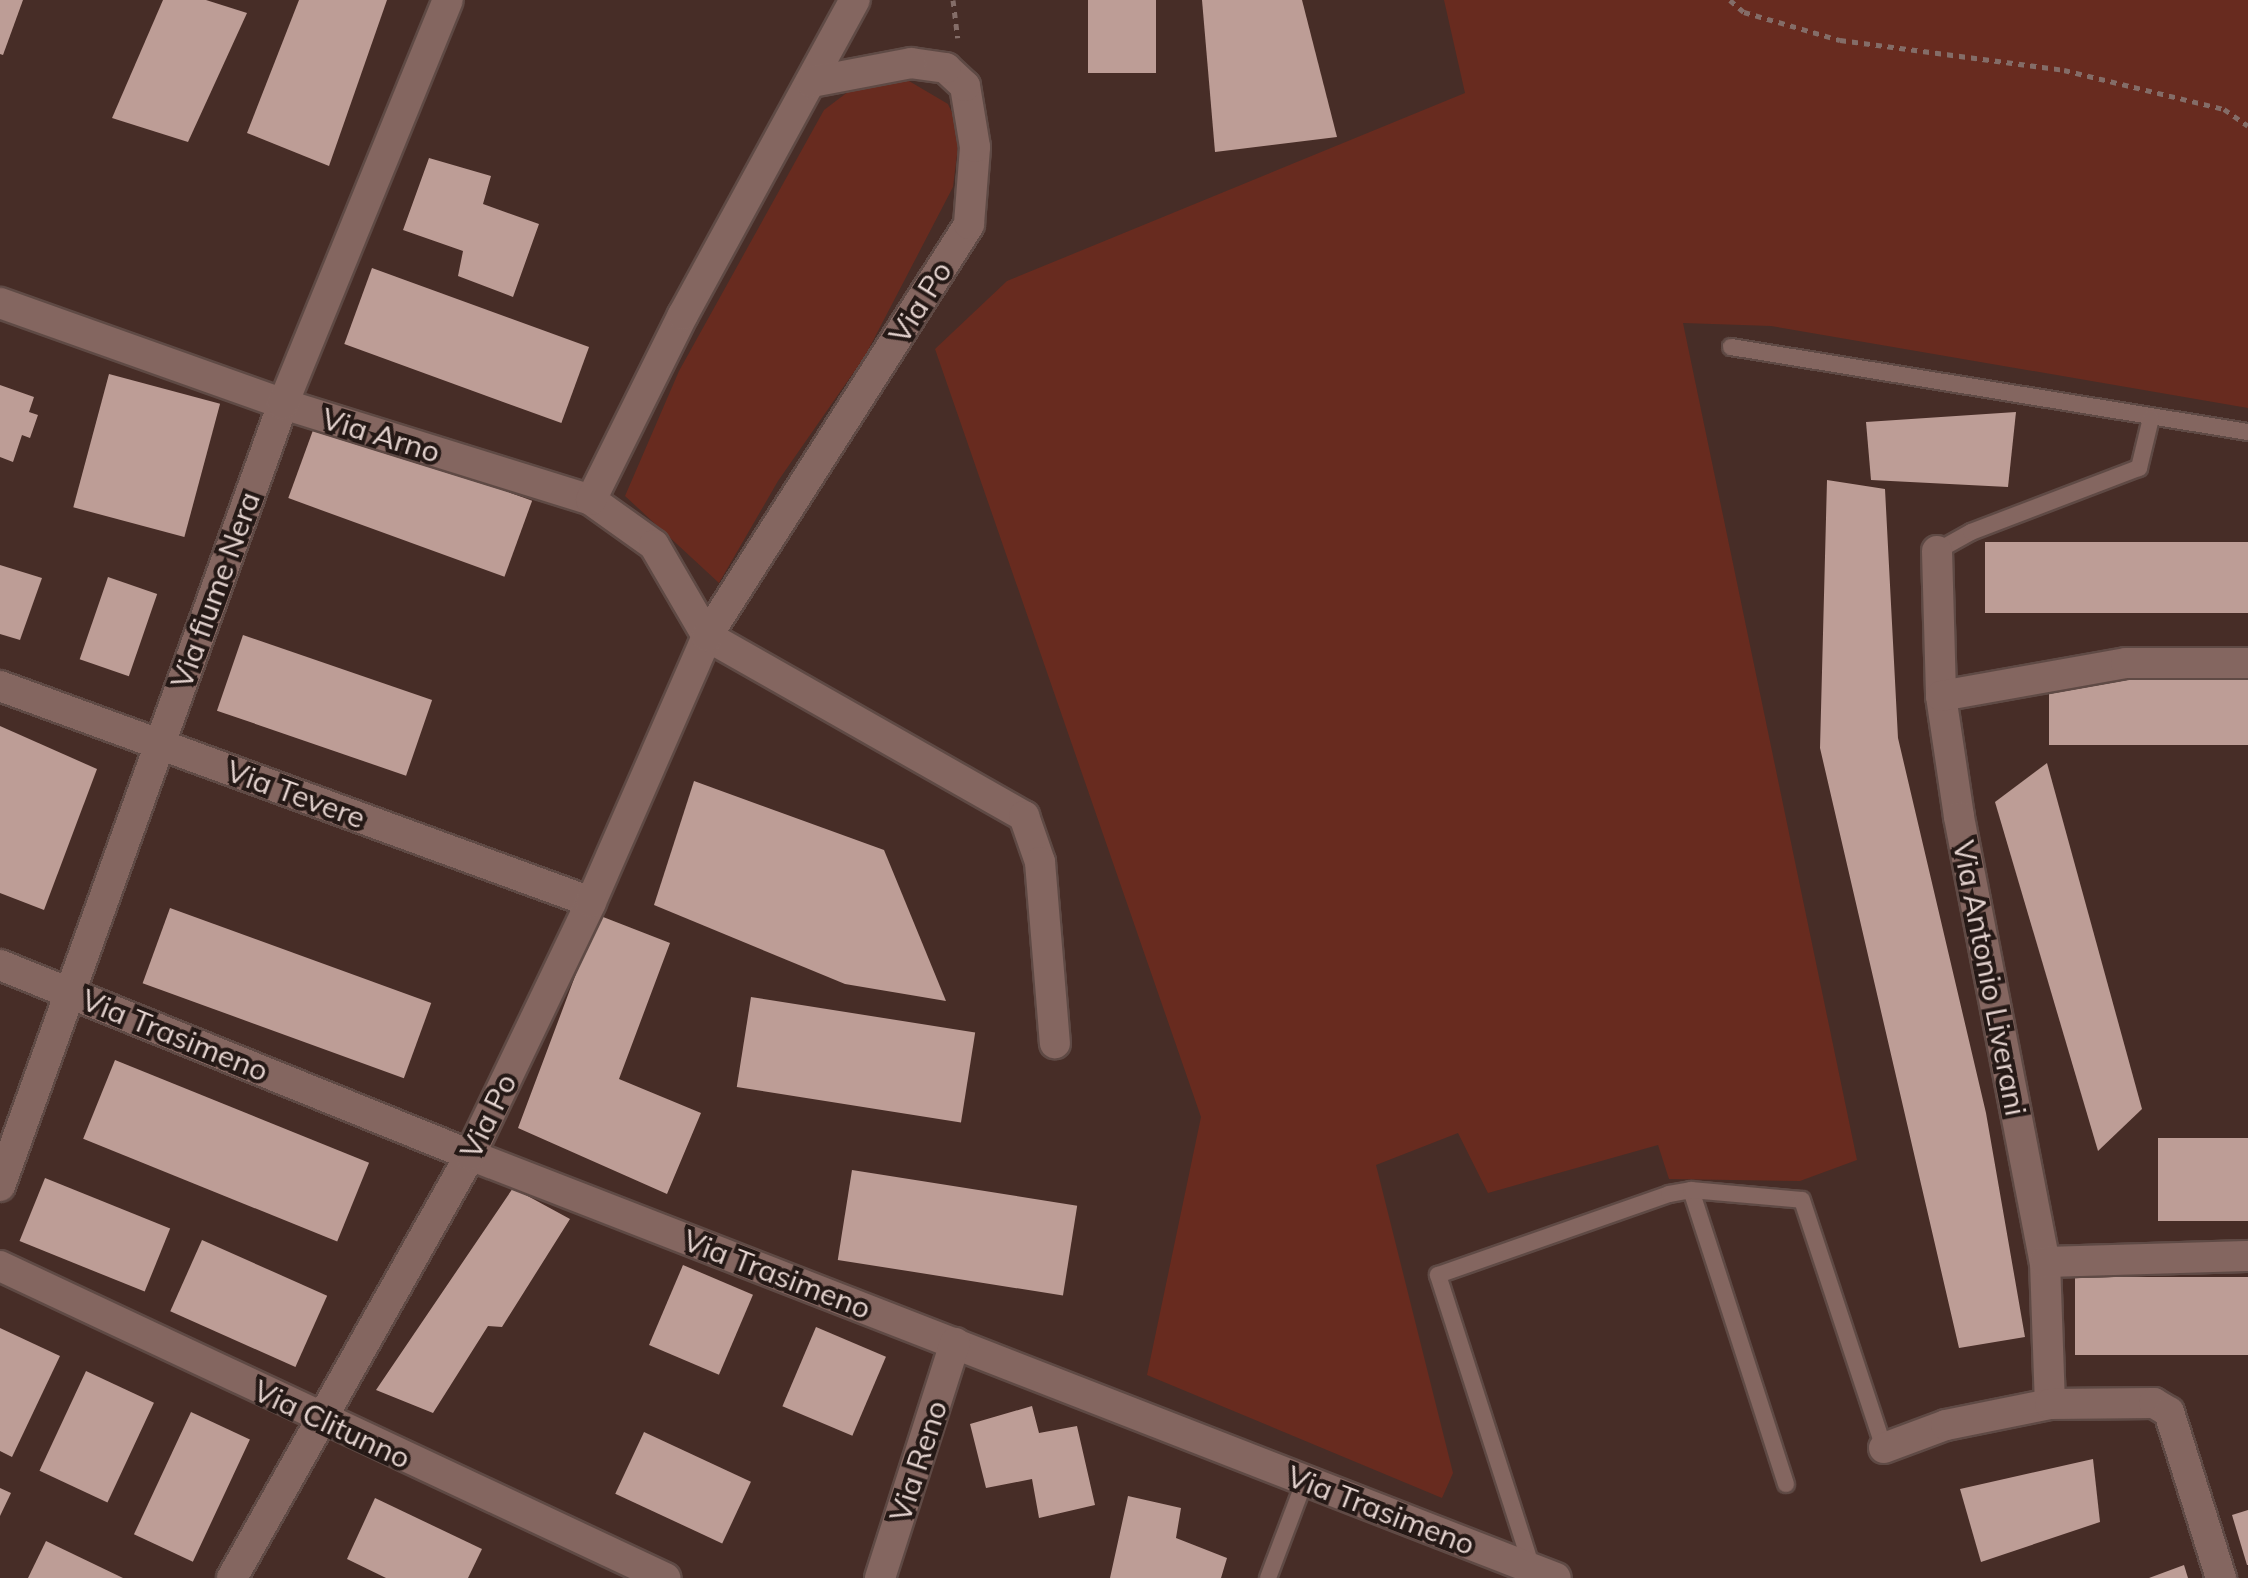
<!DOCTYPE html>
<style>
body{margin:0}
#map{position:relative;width:2248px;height:1578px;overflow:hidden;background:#472d27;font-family:Mulish,sans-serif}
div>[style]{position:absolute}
.green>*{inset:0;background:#682b1f}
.building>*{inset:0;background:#bd9d96;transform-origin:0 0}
.path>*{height:5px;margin-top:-2.5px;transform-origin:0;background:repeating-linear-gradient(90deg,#846d68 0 6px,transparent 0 12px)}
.roads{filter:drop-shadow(2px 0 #5f4a45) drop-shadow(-2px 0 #5f4a45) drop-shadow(0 2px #5f4a45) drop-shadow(0 -2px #5f4a45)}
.service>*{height:16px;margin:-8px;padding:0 8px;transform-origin:8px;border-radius:8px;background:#846660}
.minor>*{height:30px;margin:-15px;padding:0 15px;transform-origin:15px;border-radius:15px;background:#846660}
span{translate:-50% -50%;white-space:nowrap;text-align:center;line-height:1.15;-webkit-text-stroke:8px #251916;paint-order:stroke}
.street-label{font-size:30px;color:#e3d2ce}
</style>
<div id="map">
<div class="green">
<i style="clip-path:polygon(1444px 0,2248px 0,2248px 408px,1771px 326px,1683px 323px,1857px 1160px,1800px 1181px,1669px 1179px,1658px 1145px,1488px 1193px,1458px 1133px,1376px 1165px,1453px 1473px,1442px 1498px,1147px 1375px,1201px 1117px,935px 349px,1007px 281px,1465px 93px)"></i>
<i style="clip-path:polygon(865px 79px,909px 81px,948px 104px,960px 130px,953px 187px,865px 356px,778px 481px,719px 583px,625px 496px,679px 371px,824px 110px)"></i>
</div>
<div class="building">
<i style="clip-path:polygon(0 0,23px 0,3px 55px,0 54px)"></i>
<i style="clip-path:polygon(163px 0,206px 0,247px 13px,188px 142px,112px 118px)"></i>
<i style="clip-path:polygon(299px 0,387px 0,329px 166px,247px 133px)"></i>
<i style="left:1088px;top:0;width:68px;height:73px"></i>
<i style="clip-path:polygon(1202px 0,1302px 0,1337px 137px,1215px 152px)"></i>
<i style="clip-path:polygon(429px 158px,491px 176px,483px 204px,539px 224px,513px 297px,458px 276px,463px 251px,403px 230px)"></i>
<i style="left:372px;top:268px;width:231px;height:81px;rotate:20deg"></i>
<i style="left:109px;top:374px;width:115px;height:138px;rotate:15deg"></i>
<i style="clip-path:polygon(0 385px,34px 397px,29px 412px,38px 415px,30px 438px,22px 435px,13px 462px,0 457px)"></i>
<i style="clip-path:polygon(2016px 412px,2008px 487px,1871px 480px,1866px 422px)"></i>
<i style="left:316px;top:422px;width:230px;height:81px;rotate:20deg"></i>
<i style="clip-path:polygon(1827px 480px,1885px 489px,1898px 738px,1986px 1113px,2025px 1337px,1959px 1348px,1820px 748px)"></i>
<i style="left:2248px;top:542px;width:71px;height:263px;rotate:90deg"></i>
<i style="clip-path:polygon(0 565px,42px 578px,20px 640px,0 634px)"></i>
<i style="left:108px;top:577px;width:52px;height:87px;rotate:19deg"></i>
<i style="left:243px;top:635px;width:200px;height:80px;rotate:19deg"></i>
<i style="left:2248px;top:680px;width:65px;height:199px;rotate:90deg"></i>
<i style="clip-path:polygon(0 726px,97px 769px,44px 910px,0 893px)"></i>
<i style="clip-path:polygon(2047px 763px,2142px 1109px,2098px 1151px,1995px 802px)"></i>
<i style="clip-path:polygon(694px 781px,884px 850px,946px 1001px,845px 984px,654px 905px)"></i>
<i style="left:170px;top:908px;width:278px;height:80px;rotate:20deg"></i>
<i style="clip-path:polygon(598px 915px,670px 943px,619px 1079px,701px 1113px,667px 1194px,518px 1128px)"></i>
<i style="left:751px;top:997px;width:227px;height:91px;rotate:9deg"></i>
<i style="left:115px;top:1060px;width:274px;height:85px;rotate:22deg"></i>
<i style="left:2248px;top:1138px;width:83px;height:90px;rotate:90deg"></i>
<i style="left:852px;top:1170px;width:228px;height:91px;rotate:9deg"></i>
<i style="left:45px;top:1178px;width:135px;height:68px;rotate:22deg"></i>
<i style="clip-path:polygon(513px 1188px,570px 1219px,502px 1327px,488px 1326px,433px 1413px,376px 1390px)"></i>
<i style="left:202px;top:1240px;width:137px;height:78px;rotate:24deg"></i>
<i style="left:683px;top:1265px;width:76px;height:87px;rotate:23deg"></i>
<i style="left:2248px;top:1277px;width:78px;height:173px;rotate:90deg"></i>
<i style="left:816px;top:1327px;width:76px;height:86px;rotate:23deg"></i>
<i style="clip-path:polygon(0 1328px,60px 1356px,12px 1457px,0 1451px)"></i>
<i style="left:86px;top:1371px;width:75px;height:110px;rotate:25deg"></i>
<i style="clip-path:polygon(1032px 1406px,1039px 1433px,1077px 1426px,1095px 1505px,1039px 1518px,1032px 1479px,986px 1488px,970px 1424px)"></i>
<i style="left:191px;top:1412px;width:65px;height:135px;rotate:25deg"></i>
<i style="left:644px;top:1432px;width:118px;height:68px;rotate:25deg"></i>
<i style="clip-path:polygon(2093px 1459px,2100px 1522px,1981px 1562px,1960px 1489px)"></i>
<i style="clip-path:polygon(0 1488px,11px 1493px,0 1516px)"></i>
<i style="clip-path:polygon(1128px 1496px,1181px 1508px,1176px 1538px,1227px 1558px,1221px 1578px,1110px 1578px)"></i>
<i style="clip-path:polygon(375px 1498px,482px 1549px,468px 1578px,386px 1578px,347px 1559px)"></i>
<i style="clip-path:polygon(2248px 1510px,2248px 1565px,2247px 1565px,2232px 1515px)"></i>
<i style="clip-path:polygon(46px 1541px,123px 1578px,28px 1578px)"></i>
<i style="clip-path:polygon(2184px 1565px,2188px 1578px,2149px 1578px)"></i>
</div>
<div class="path">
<i style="left:953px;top:0;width:38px;rotate:83deg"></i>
<i style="left:1730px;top:0;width:18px;rotate:41deg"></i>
<i style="left:1744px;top:12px;width:100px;rotate:16.3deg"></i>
<i style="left:1840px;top:40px;width:226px;rotate:7.6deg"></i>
<i style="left:2064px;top:70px;width:165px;rotate:13.7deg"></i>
<i style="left:2224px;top:109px;width:29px;rotate:35deg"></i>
</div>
<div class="roads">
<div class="service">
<i style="left:1731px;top:347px;width:524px;rotate:9.34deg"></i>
<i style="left:1937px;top:551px;width:39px;rotate:-29deg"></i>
<i style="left:1971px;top:532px;width:180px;rotate:-20.9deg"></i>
<i style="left:2139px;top:468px;width:51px;rotate:-76.5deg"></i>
<i style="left:1691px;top:1190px;width:309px;rotate:72.1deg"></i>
<i style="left:1533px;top:1571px;width:311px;rotate:-107.8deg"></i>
<i style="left:1438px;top:1275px;width:245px;rotate:-19.3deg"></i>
<i style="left:1669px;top:1194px;width:22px;rotate:-10deg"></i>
<i style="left:1691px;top:1190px;width:111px;rotate:5.1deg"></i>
<i style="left:1802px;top:1200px;width:261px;rotate:71.7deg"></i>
<i style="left:1268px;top:1578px;width:105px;rotate:-69.3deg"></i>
</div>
<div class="minor">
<i style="left:0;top:303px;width:300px;rotate:19.6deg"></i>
<i style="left:283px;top:404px;width:323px;rotate:17.3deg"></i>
<i style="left:591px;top:500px;width:77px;rotate:35.5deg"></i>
<i style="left:654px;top:545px;width:105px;rotate:59.8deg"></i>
<i style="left:591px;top:500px;width:207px;rotate:-63.6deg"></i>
<i style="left:683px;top:315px;width:359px;rotate:-61.4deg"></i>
<i style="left:1937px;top:551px;width:145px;rotate:88.4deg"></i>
<i style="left:1941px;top:696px;width:122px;rotate:81.5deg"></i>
<i style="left:1959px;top:817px;width:453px;rotate:79.1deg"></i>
<i style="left:2045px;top:1262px;width:142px;rotate:88deg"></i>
<i style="left:707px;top:636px;width:365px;rotate:29.6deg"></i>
<i style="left:1024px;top:816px;width:49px;rotate:70.8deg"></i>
<i style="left:1040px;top:862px;width:182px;rotate:85.3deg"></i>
<i style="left:0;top:686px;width:629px;rotate:20.08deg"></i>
<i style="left:1941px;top:696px;width:188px;rotate:-10.1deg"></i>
<i style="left:2126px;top:663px;width:122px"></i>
<i style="left:0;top:965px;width:507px;rotate:22.01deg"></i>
<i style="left:470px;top:1155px;width:1165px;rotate:21.28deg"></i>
<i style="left:0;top:1186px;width:832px;rotate:-70.11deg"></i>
<i style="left:283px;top:404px;width:436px;rotate:-67.8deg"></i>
<i style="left:2045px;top:1262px;width:203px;rotate:-1.7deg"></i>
<i style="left:0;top:1266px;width:735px;rotate:25.13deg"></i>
<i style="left:1884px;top:1448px;width:66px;rotate:-20.4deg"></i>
<i style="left:1946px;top:1425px;width:106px;rotate:-11.4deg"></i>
<i style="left:2050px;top:1404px;width:104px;rotate:-0.6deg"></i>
<i style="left:2154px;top:1403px;width:17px;rotate:31deg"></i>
<i style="left:2169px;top:1412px;width:174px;rotate:72.6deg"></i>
<i style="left:232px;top:1578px;width:485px;rotate:-60.6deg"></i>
<i style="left:470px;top:1155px;width:280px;rotate:-64.4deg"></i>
<i style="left:591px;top:902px;width:290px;rotate:-66.4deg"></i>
<i style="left:707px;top:636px;width:488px;rotate:-57.5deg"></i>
<i style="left:969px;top:224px;width:77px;rotate:-85.5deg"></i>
<i style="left:975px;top:147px;width:62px;rotate:-99.3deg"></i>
<i style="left:965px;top:86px;width:26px;rotate:-137deg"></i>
<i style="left:946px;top:68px;width:35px;rotate:-172deg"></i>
<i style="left:911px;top:63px;width:102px;rotate:169.2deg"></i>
<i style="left:880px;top:1578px;width:247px;rotate:-72.3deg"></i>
</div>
</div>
<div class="street-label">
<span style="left:920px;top:302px;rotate:-58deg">Via Po</span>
<span style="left:381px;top:435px;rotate:17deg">Via Arno</span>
<span style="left:215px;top:590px;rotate:-70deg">Via fiume Nera</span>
<span style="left:296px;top:794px;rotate:20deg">Via Tevere</span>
<span style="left:1990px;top:978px;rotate:79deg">Via Antonio Liverani</span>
<span style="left:175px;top:1035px;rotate:22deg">Via Trasimeno</span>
<span style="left:488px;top:1116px;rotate:-64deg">Via Po</span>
<span style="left:777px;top:1274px;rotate:21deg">Via Trasimeno</span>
<span style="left:332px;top:1424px;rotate:25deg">Via Clitunno</span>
<span style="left:918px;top:1461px;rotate:-72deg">Via Reno</span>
<span style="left:1381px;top:1510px;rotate:21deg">Via Trasimeno</span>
</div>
</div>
